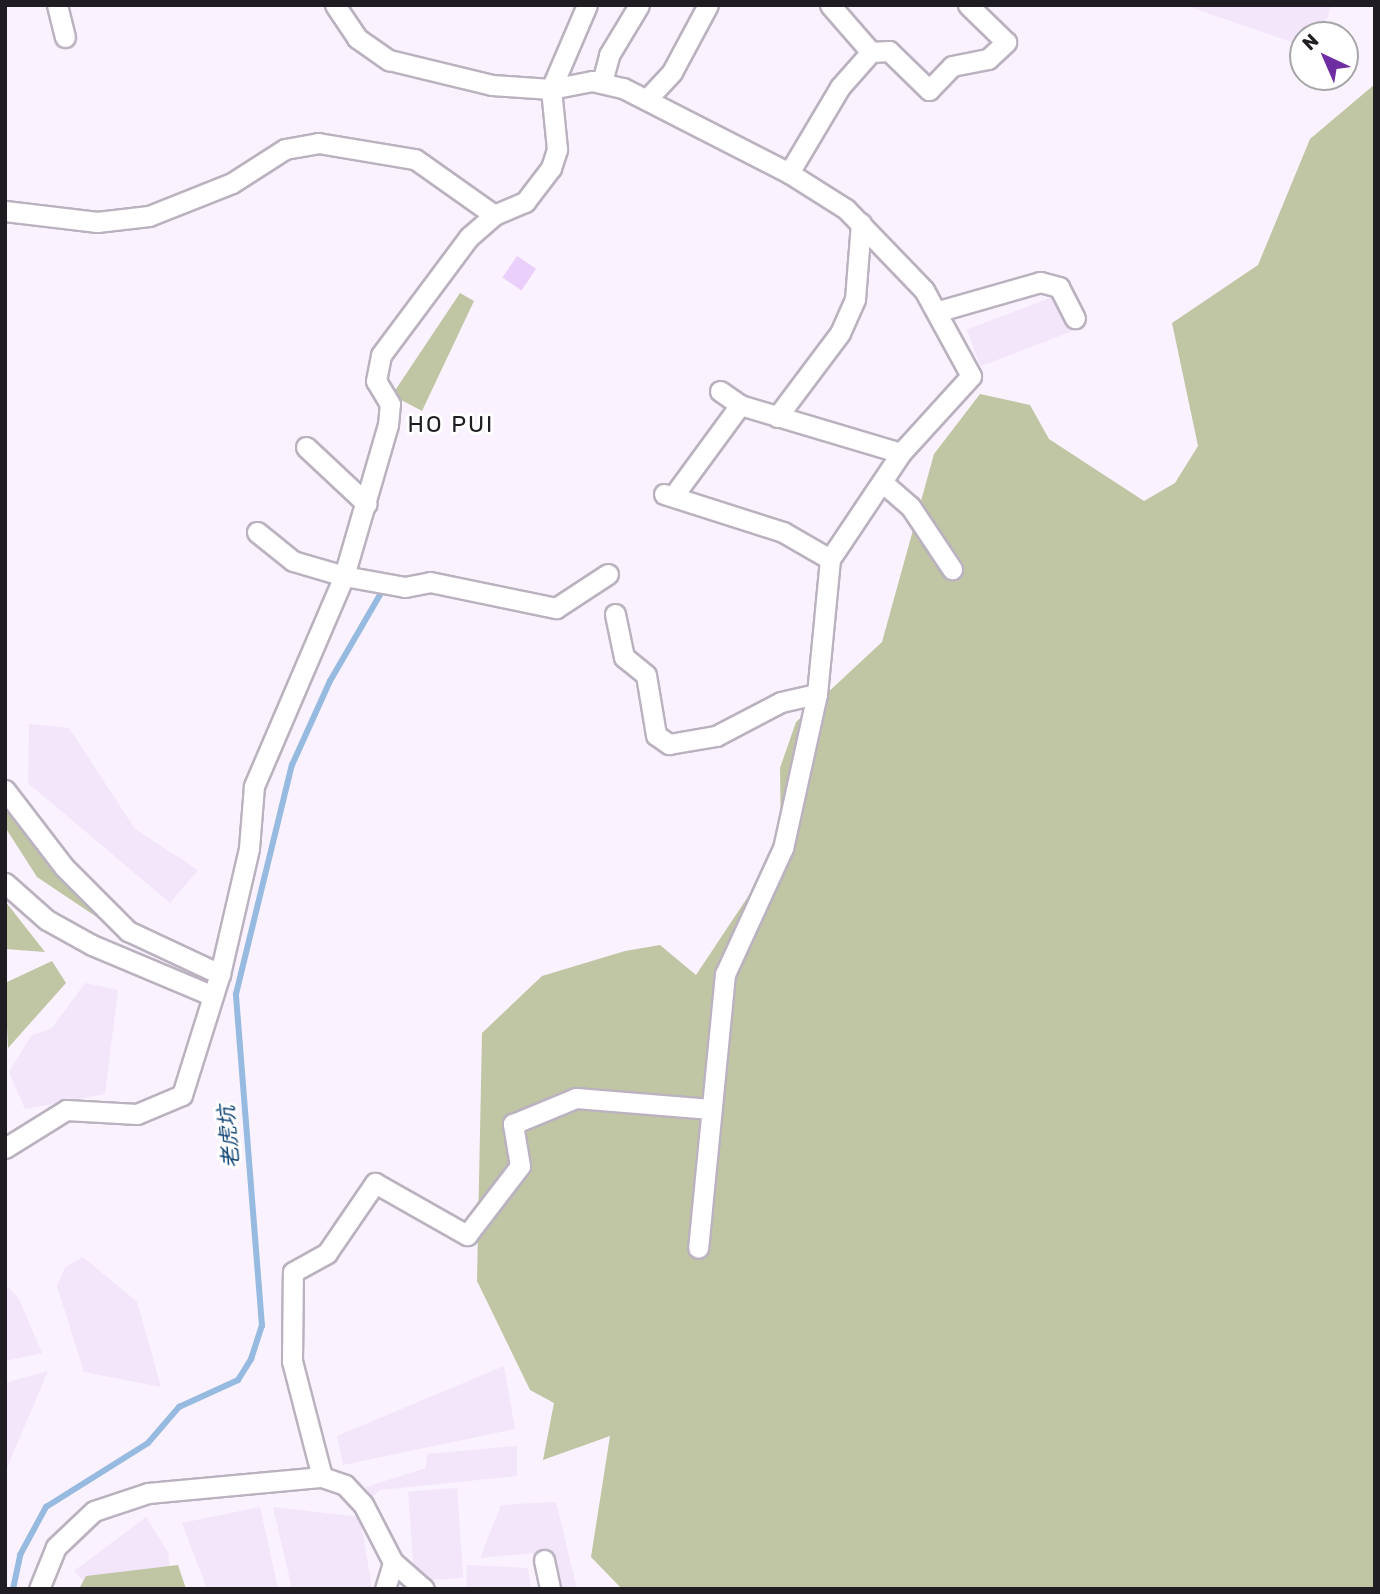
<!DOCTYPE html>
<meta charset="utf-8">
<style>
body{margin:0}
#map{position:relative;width:1380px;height:1594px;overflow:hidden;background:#faf2fe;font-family:Rubik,"Noto Sans TC",sans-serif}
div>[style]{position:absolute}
.built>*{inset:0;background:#f3e5fa;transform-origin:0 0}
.green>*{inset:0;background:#c0c6a4}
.stream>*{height:6px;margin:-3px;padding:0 3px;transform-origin:3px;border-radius:3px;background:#97bae0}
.building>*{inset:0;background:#ebcffb;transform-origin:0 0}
.roads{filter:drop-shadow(2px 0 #bbb2c0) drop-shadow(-2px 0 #bbb2c0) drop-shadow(0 2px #bbb2c0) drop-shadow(0 -2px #bbb2c0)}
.street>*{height:19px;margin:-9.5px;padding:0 9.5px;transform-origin:9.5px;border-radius:9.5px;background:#fff}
span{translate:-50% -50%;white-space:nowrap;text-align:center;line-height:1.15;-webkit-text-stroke:6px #fff;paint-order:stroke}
.water-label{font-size:21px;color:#0f4373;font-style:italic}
.quarter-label{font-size:23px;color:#201d22;letter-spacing:2px}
.frame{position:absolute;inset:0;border:7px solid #201d22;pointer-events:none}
.north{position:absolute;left:1289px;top:21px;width:70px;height:70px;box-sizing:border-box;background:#fff;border:2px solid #a6a5a7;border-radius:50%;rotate:316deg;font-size:19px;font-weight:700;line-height:28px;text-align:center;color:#201d22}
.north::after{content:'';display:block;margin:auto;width:24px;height:32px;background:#6f2da2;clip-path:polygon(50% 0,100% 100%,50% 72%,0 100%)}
</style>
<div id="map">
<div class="built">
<i style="clip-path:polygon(1184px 5px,1330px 5px,1328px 17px,1313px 35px,1303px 35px,1303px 46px)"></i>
<i style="left:1060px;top:294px;width:39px;height:100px;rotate:69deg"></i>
<i style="clip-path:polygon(29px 724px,69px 728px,135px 829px,198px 870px,170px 903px,28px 783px)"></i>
<i style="clip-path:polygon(85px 983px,118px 990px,105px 1094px,25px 1109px,9px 1072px,31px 1036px,52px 1028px)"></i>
<i style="clip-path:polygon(83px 1257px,137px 1302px,161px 1387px,84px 1372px,57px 1286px,65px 1267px)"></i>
<i style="clip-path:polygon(5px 1285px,18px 1297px,42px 1353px,5px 1361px)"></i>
<i style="clip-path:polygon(504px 1366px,515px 1429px,343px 1465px,337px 1436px)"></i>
<i style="clip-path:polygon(48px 1371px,5px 1472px,5px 1383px)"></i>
<i style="clip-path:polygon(517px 1446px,517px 1476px,380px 1490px,371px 1498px,366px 1487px,426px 1468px,427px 1454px)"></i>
<i style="left:457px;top:1488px;width:90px;height:49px;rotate:86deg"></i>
<i style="clip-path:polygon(556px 1502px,577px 1589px,556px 1589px,547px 1552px,480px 1558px,501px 1505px)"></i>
<i style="clip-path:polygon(260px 1507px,278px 1589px,207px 1589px,182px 1523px)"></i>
<i style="clip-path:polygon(273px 1507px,360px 1517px,372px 1588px,292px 1589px)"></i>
<i style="clip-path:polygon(146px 1517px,168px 1552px,172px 1589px,91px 1589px,74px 1571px)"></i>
<i style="clip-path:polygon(467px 1565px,528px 1568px,531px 1589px,466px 1589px)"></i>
</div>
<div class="green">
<i style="clip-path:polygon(1375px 84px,1375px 1589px,622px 1589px,591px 1557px,610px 1436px,543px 1460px,554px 1403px,530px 1390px,477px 1281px,482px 1033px,542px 976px,625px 951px,660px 945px,696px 975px,781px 847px,780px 768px,796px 722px,882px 642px,934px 454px,980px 394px,1030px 405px,1049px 439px,1144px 501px,1175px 483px,1198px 446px,1172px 323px,1258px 265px,1310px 139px)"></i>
<i style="clip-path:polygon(460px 293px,474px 301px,422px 411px,392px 395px)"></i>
<i style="clip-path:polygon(5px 787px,119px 932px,37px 877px,5px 827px)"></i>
<i style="clip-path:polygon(5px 901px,45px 952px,5px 949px)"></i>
<i style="clip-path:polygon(52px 961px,66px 983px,8px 1048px,5px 983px)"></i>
<i style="clip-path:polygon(178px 1565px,186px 1589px,79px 1589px,86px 1576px)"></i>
</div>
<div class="stream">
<i style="left:13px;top:1589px;width:35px;rotate:-78deg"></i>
<i style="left:20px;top:1555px;width:55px;rotate:-61.6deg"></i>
<i style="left:46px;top:1507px;width:120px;rotate:-32.1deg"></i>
<i style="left:148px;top:1443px;width:48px;rotate:-49.3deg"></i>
<i style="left:179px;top:1407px;width:65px;rotate:-24.6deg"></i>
<i style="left:238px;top:1380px;width:25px;rotate:-58deg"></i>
<i style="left:251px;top:1359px;width:35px;rotate:-72deg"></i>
<i style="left:262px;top:1326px;width:333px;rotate:-94.5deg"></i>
<i style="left:236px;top:994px;width:236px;rotate:-76.3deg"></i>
<i style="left:292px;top:765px;width:92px;rotate:-65.7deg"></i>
<i style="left:330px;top:681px;width:102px;rotate:-59.9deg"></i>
</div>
<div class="building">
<i style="left:517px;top:256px;width:23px;height:26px;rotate:34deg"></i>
</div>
<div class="roads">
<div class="street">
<i style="left:57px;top:5px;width:33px;rotate:76deg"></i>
<i style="left:335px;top:5px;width:40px;rotate:56deg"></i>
<i style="left:357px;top:38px;width:39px;rotate:35deg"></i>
<i style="left:389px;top:60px;width:106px;rotate:13.6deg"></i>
<i style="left:492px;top:85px;width:59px;rotate:3.9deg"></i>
<i style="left:551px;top:89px;width:42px;rotate:-11deg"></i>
<i style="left:592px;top:81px;width:32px;rotate:13deg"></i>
<i style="left:623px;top:88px;width:186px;rotate:27.1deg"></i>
<i style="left:789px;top:173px;width:67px;rotate:32.3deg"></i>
<i style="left:846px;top:209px;width:112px;rotate:46.1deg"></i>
<i style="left:924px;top:290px;width:98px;rotate:61.3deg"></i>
<i style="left:971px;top:376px;width:104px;rotate:132.3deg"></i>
<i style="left:901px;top:453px;width:128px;rotate:123.8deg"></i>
<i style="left:830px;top:559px;width:136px;rotate:95.5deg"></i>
<i style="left:817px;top:694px;width:158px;rotate:102.4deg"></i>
<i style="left:783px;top:848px;width:139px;rotate:114.7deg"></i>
<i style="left:725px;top:974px;width:275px;rotate:95.6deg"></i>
<i style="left:830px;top:5px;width:62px;rotate:48.9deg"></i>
<i style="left:602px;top:82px;width:28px;rotate:-75deg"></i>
<i style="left:609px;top:55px;width:58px;rotate:-59deg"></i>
<i style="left:647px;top:99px;width:37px;rotate:-47deg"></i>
<i style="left:672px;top:72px;width:76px;rotate:-61.8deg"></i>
<i style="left:789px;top:173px;width:100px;rotate:-59.3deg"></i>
<i style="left:840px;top:87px;width:47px;rotate:-48.5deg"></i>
<i style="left:871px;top:52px;width:18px;rotate:-3deg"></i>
<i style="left:889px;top:51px;width:56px;rotate:44.3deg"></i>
<i style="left:929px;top:90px;width:33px;rotate:-46deg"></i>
<i style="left:952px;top:66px;width:37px;rotate:-11deg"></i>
<i style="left:988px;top:59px;width:25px;rotate:-43deg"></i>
<i style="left:1006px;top:42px;width:53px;rotate:-135.8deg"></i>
<i style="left:5px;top:211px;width:93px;rotate:6.8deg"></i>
<i style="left:97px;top:222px;width:52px;rotate:-6.6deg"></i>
<i style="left:149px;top:216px;width:89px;rotate:-21.7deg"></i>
<i style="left:232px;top:183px;width:63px;rotate:-32.7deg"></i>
<i style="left:285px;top:149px;width:34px;rotate:-10deg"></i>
<i style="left:318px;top:143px;width:98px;rotate:9.4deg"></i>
<i style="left:415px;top:159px;width:97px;rotate:35.3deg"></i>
<i style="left:939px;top:311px;width:105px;rotate:-16deg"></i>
<i style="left:1040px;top:282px;width:20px;rotate:15deg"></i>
<i style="left:1059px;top:287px;width:35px;rotate:63deg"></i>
<i style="left:720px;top:391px;width:24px;rotate:35deg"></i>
<i style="left:740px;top:405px;width:168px;rotate:16.6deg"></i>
<i style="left:777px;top:417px;width:105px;rotate:-53.1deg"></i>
<i style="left:840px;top:333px;width:37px;rotate:-66deg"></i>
<i style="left:855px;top:299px;width:76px;rotate:-85.5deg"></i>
<i style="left:306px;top:447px;width:83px;rotate:43.1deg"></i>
<i style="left:882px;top:482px;width:37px;rotate:41deg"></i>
<i style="left:910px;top:506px;width:76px;rotate:56.3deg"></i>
<i style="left:664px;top:494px;width:125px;rotate:17.7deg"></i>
<i style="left:783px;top:532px;width:54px;rotate:29.9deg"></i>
<i style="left:674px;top:495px;width:112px;rotate:-53.7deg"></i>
<i style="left:257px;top:532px;width:46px;rotate:38.9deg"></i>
<i style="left:293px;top:561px;width:53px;rotate:16.4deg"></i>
<i style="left:344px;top:576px;width:62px;rotate:10.2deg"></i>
<i style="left:405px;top:587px;width:25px;rotate:-11deg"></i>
<i style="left:430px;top:582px;width:129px;rotate:11.7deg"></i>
<i style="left:556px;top:608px;width:62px;rotate:-33.2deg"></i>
<i style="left:615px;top:614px;width:44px;rotate:78.2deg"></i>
<i style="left:624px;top:657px;width:28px;rotate:39deg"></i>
<i style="left:646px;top:675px;width:61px;rotate:80.5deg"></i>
<i style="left:656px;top:735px;width:16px;rotate:35deg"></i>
<i style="left:669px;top:744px;width:48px;rotate:-9.7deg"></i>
<i style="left:716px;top:736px;width:73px;rotate:-27.6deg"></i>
<i style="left:781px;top:702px;width:37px;rotate:-13deg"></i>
<i style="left:5px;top:790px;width:97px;rotate:52.5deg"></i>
<i style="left:64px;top:867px;width:91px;rotate:45deg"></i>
<i style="left:128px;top:931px;width:102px;rotate:25.1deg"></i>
<i style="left:5px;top:883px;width:56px;rotate:41.4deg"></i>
<i style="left:47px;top:920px;width:51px;rotate:29.1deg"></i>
<i style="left:92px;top:945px;width:129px;rotate:22.8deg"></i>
<i style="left:5px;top:1148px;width:72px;rotate:-31.9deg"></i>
<i style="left:66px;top:1110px;width:71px;rotate:3.2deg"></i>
<i style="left:137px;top:1114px;width:49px;rotate:-22.9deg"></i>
<i style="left:182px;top:1095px;width:127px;rotate:-72.6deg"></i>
<i style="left:220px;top:974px;width:129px;rotate:-77deg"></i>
<i style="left:249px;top:848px;width:62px;rotate:-85.4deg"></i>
<i style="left:254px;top:786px;width:228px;rotate:-66.8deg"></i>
<i style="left:344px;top:576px;width:157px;rotate:-73.8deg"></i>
<i style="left:388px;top:425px;width:21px;rotate:-85deg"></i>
<i style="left:390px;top:404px;width:27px;rotate:-121deg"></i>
<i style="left:376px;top:381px;width:26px;rotate:-79deg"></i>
<i style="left:381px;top:355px;width:147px;rotate:-53.3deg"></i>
<i style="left:469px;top:237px;width:33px;rotate:-41deg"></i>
<i style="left:494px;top:215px;width:34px;rotate:-23deg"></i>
<i style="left:525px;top:202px;width:43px;rotate:-52.6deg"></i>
<i style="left:551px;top:168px;width:20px;rotate:-72deg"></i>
<i style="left:557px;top:149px;width:60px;rotate:-95.7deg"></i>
<i style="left:551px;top:89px;width:91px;rotate:-66.8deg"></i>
<i style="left:322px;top:1477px;width:120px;rotate:-104.5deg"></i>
<i style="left:292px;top:1361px;width:89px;rotate:-89.4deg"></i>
<i style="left:293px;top:1272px;width:39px;rotate:-29deg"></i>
<i style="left:327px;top:1253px;width:85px;rotate:-55.6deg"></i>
<i style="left:375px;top:1183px;width:106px;rotate:29.5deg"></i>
<i style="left:467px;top:1235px;width:87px;rotate:-52.5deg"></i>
<i style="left:520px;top:1166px;width:43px;rotate:-99.5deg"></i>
<i style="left:513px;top:1124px;width:68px;rotate:-22.4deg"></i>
<i style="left:576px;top:1098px;width:135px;rotate:4.7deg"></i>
<i style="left:544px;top:1560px;width:30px;rotate:78deg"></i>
<i style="left:39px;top:1589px;width:45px;rotate:-68deg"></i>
<i style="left:56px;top:1547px;width:52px;rotate:-43.5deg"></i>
<i style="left:94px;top:1511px;width:57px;rotate:-18.4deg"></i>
<i style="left:148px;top:1493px;width:175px;rotate:-5.3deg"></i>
<i style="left:322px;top:1477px;width:24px;rotate:19deg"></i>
<i style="left:345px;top:1485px;width:26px;rotate:47deg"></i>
<i style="left:363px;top:1504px;width:65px;rotate:62.7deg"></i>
<i style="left:393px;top:1562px;width:41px;rotate:41.1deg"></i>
<i style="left:385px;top:1589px;width:28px;rotate:-73deg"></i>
</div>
</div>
<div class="water-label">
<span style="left:229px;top:1137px;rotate:-95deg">老虎坑</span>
</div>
<div class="quarter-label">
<span style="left:451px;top:424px">HO PUI</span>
</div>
<div class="frame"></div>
<div class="north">N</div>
</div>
